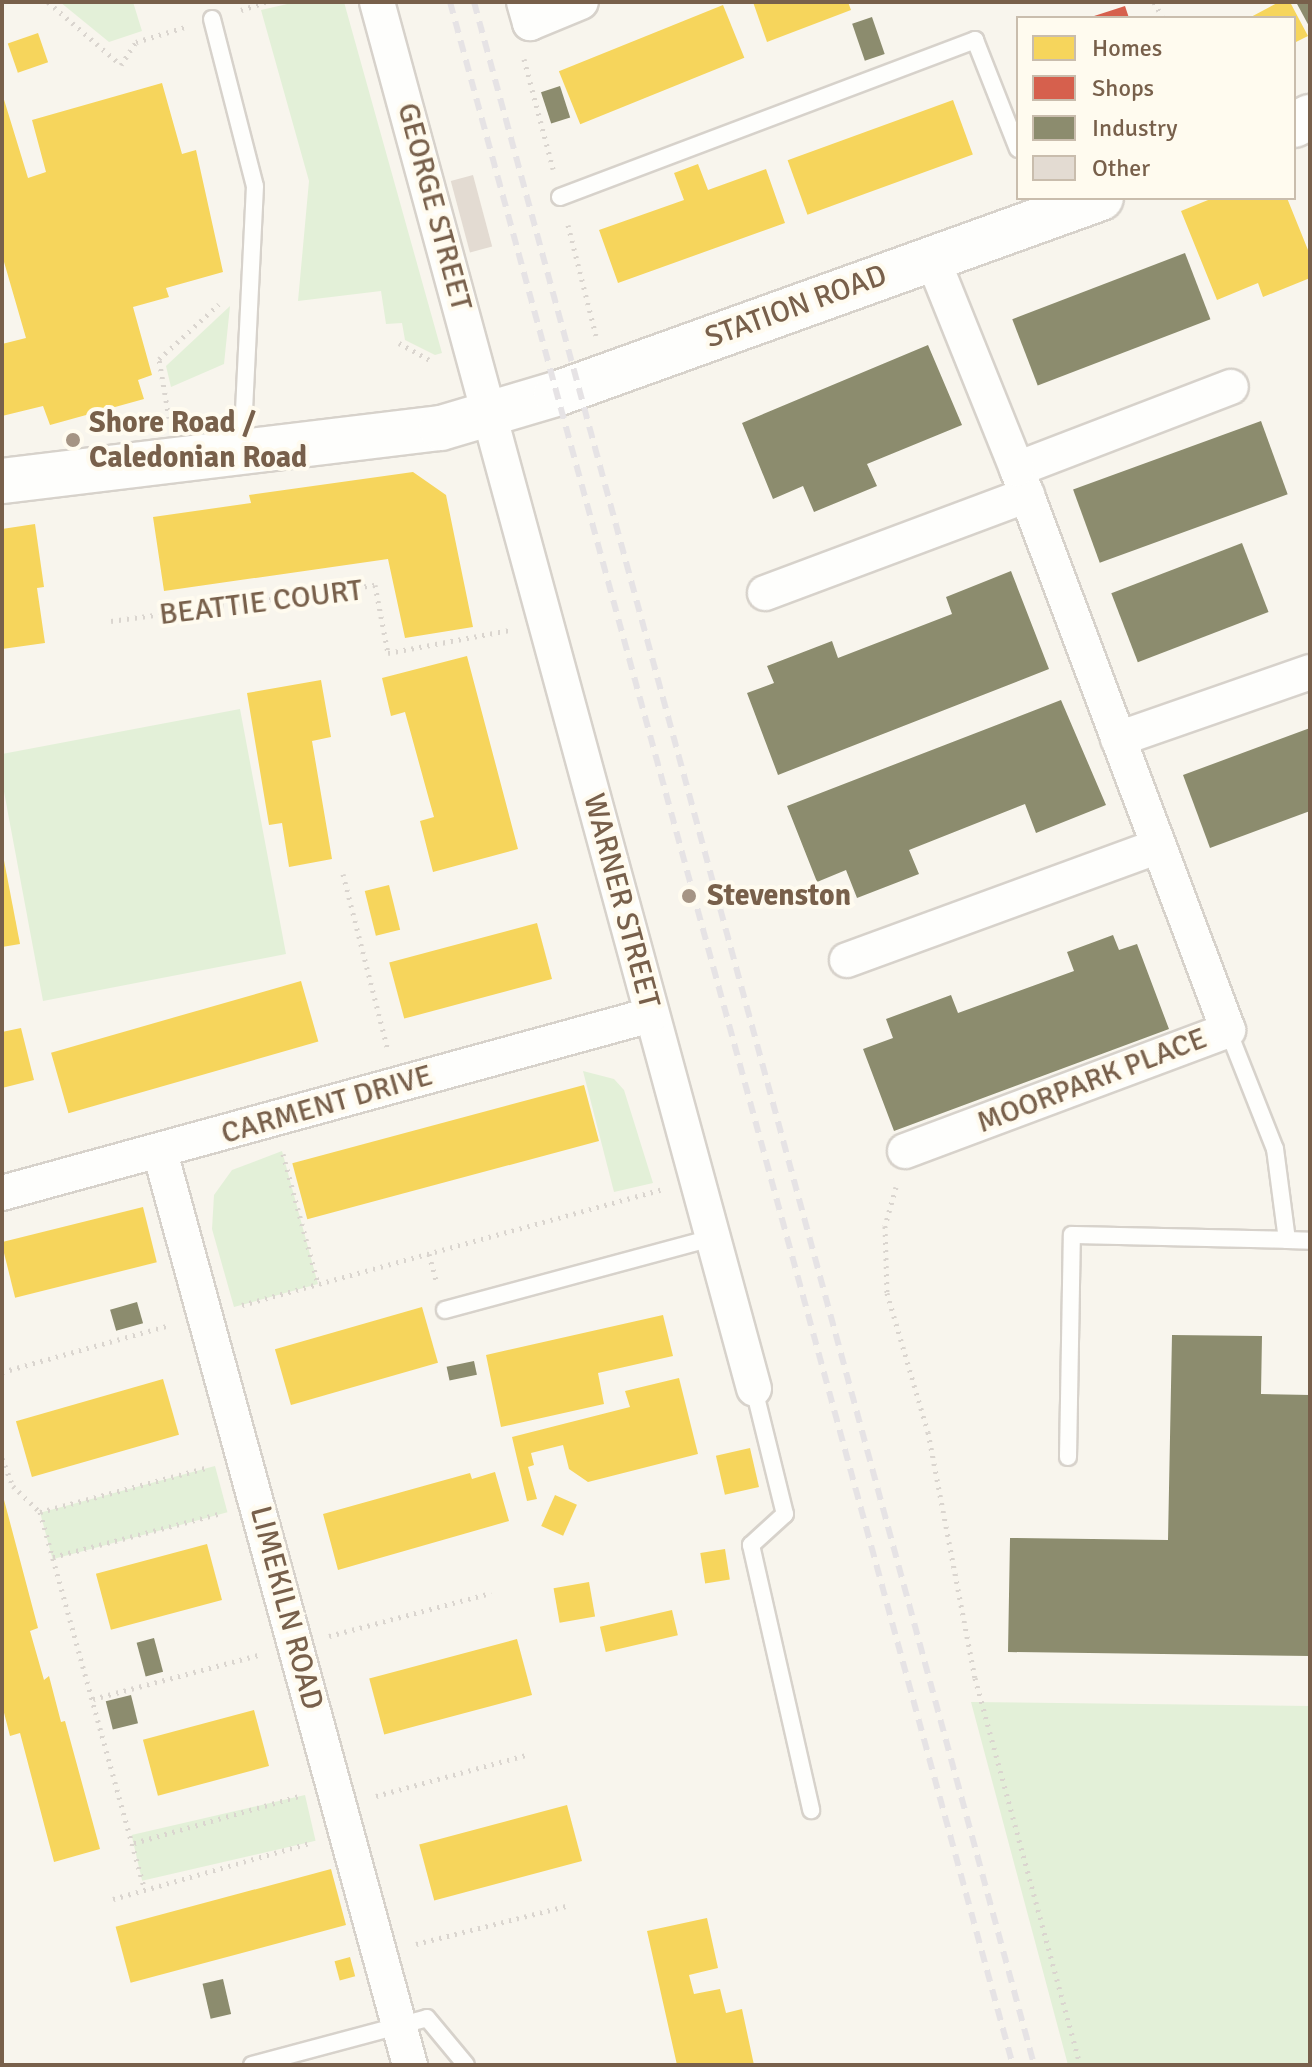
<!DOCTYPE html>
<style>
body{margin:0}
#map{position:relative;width:1312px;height:2067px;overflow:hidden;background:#f8f5ed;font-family:Signika,sans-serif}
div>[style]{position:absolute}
.green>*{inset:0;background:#e3f0d8;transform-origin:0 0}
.homes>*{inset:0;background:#f6d55c;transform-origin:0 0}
.shops>*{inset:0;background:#d6604d}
.industry>*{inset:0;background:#8c8c6e;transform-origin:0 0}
.building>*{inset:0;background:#e3dbd2;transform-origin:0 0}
.path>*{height:5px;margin-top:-2.5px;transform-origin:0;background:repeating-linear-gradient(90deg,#dad5cf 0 2px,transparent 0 8px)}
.roads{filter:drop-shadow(2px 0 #d7d2cb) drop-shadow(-2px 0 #d7d2cb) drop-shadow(0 2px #d7d2cb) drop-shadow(0 -2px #d7d2cb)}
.lane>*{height:16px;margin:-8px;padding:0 8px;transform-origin:8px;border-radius:8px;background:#fefefc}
.street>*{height:34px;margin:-17px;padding:0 17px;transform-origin:17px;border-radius:17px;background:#fefefc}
.secondary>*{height:44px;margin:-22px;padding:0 22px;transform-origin:22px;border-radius:22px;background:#fefefc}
.rail>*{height:6px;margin-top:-3px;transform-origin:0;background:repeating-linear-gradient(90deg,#e6e3e5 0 12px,transparent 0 20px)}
.dots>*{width:22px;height:22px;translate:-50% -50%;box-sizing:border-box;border:4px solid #fffbef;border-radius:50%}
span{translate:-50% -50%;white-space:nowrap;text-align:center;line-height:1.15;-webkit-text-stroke:8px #fffbef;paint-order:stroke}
.street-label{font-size:30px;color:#78604b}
.poi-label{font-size:30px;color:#78604b;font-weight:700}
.left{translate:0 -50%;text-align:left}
.frame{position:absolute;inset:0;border:4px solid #78604b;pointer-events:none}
.legend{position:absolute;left:1016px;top:16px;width:280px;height:184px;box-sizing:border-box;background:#fffbef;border:2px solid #c9bdad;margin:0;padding:10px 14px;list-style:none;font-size:24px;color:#78604b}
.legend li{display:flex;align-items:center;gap:16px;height:40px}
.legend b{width:40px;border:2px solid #c9bdad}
</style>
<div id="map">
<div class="green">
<i style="clip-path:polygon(60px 2px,133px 2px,142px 31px,109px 42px)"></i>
<i style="clip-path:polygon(296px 2px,344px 2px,442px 353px,435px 355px,405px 340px,402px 323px,386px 324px,381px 291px,298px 301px,309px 181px,261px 10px)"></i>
<i style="clip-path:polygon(230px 306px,224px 364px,171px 387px,166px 366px)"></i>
<i style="clip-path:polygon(240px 709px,286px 954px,43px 1001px,2px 781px,2px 754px)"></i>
<i style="clip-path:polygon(583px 1071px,614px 1079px,624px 1090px,653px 1183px,614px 1192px)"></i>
<i style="clip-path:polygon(282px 1151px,318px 1284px,234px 1307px,212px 1229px,214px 1195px,232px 1170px)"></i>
<i style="left:215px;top:1466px;width:48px;height:181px;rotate:75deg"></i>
<i style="clip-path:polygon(971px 1702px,1310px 1706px,1310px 2065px,1068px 2065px)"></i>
<i style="left:305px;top:1795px;width:47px;height:178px;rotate:77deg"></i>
</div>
<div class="homes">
<i style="clip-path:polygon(753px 2px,848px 2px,851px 10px,767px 42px)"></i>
<i style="clip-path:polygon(1279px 2px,1290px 2px,1308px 36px,1294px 43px,1294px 18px,1249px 18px)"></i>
<i style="left:723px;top:5px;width:57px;height:177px;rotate:68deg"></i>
<i style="left:38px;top:33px;width:31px;height:32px;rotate:71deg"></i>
<i style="clip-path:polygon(162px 83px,182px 154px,196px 150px,223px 272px,166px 288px,169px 297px,133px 307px,152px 375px,138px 380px,144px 399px,50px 425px,43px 406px,2px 416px,2px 344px,26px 338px,2px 255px,2px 93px,28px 178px,46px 172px,32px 120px)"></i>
<i style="left:953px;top:100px;width:58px;height:176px;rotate:70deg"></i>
<i style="clip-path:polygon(698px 164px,708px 190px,766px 169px,785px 223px,618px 283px,599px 230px,684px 200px,674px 173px)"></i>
<i style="clip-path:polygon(1213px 198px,1287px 198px,1310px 255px,1310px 278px,1263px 297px,1258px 283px,1217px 300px,1181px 211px)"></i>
<i style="clip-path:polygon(413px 472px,446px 495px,473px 627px,405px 638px,388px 559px,164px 591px,153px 517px,251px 503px,249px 495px)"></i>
<i style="clip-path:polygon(35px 524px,44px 587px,37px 588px,45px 643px,2px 649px,2px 529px)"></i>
<i style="clip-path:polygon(467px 656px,518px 849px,433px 872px,420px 821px,434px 817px,430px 803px,405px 712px,391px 716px,382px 678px)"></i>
<i style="clip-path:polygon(321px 680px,331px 737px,312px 741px,332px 859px,289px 867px,282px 823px,269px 825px,247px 693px)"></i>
<i style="clip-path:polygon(2px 850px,20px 944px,2px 947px)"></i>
<i style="left:389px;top:885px;width:46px;height:25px;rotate:76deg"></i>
<i style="left:537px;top:923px;width:58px;height:153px;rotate:75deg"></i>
<i style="left:301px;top:981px;width:63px;height:260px;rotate:74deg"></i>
<i style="clip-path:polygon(21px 1028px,34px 1080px,2px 1088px,2px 1032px)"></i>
<i style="left:584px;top:1085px;width:58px;height:302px;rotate:75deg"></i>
<i style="left:143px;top:1207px;width:57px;height:146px;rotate:76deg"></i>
<i style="left:422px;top:1307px;width:58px;height:153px;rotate:74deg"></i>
<i style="clip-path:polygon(663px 1315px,673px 1356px,598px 1373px,604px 1404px,501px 1427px,486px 1355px)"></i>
<i style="clip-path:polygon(679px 1378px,698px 1454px,588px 1482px,569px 1469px,563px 1445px,531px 1453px,534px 1465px,528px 1467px,537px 1499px,527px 1501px,512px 1437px,630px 1407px,625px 1391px)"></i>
<i style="left:163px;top:1379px;width:58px;height:153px;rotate:74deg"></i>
<i style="left:750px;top:1448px;width:40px;height:35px;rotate:77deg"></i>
<i style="clip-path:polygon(495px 1472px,509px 1521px,338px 1570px,323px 1514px,470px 1473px,472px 1479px)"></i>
<i style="left:555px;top:1495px;width:24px;height:34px;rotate:24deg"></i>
<i style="clip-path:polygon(3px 1496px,38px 1628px,30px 1631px,44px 1680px,49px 1676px,61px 1722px,65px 1721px,100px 1849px,54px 1862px,20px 1733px,10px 1736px,2px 1705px)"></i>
<i style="left:207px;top:1544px;width:58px;height:115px;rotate:75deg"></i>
<i style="left:725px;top:1549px;width:31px;height:25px;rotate:81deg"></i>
<i style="left:589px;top:1582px;width:35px;height:36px;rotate:80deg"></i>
<i style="left:672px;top:1610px;width:26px;height:74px;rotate:77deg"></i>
<i style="left:517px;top:1639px;width:58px;height:153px;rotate:75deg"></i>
<i style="left:254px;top:1710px;width:58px;height:115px;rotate:75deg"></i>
<i style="left:567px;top:1805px;width:58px;height:153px;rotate:75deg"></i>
<i style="left:331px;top:1869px;width:58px;height:223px;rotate:75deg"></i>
<i style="clip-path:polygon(707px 1918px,718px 1968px,689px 1975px,694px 1994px,720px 1989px,726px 2013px,742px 2009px,754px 2065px,677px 2065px,647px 1931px)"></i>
<i style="left:350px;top:1957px;width:20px;height:16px;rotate:75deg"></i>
</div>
<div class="shops">
<i style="clip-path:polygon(1125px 6px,1129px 18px,1091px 18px,1091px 17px)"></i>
</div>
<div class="industry">
<i style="clip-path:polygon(1296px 2px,1310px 2px,1310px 28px)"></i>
<i style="left:872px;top:17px;width:39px;height:21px;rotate:71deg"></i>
<i style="left:560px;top:86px;width:33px;height:20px;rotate:72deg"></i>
<i style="left:1185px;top:253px;width:71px;height:185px;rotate:69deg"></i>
<i style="clip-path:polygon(928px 345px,962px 425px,867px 464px,877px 486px,814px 512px,803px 486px,773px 499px,742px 423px)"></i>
<i style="left:1261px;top:421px;width:78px;height:200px;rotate:70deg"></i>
<i style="left:1242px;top:543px;width:74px;height:140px;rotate:69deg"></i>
<i style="clip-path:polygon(1011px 571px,1049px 669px,778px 775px,747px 693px,774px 683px,767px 666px,832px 641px,838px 658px,952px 614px,946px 597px)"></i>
<i style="clip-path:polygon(1061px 700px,1106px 805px,1036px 833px,1025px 804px,909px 850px,919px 874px,857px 898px,846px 870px,817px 882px,787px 806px)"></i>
<i style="clip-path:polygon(1310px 728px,1310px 811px,1210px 848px,1183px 775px)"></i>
<i style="clip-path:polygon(1113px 935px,1119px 950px,1137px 944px,1169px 1029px,894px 1131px,863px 1049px,893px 1038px,886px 1019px,951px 995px,958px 1013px,1074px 971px,1067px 952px)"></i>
<i style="left:137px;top:1302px;width:22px;height:28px;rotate:74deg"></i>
<i style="clip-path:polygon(1172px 1335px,1262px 1336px,1261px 1394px,1310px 1395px,1310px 1656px,1008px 1652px,1010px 1538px,1168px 1540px)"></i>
<i style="left:474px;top:1361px;width:14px;height:28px;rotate:78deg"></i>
<i style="left:154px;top:1638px;width:35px;height:18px;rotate:75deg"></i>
<i style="left:131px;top:1695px;width:29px;height:26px;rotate:76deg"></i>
<i style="left:223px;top:1979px;width:36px;height:21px;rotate:77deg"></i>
</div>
<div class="building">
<i style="left:473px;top:175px;width:74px;height:23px;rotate:75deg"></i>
</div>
<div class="path">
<i style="left:48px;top:2px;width:96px;rotate:40.8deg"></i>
<i style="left:121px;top:65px;width:27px;rotate:-57deg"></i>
<i style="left:136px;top:42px;width:51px;rotate:-17deg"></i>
<i style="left:1154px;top:2px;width:18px;rotate:61deg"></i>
<i style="left:241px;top:10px;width:26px;rotate:-18deg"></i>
<i style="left:524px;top:59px;width:114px;rotate:75.2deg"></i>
<i style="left:568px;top:225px;width:114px;rotate:75.8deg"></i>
<i style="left:399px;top:343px;width:39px;rotate:29deg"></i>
<i style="left:169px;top:418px;width:60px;rotate:-99.6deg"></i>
<i style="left:159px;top:359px;width:81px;rotate:-42.5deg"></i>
<i style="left:111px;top:621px;width:266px;rotate:-7.8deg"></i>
<i style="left:375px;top:585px;width:69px;rotate:79.2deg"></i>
<i style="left:388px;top:653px;width:124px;rotate:-10.7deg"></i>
<i style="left:343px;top:874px;width:179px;rotate:75.7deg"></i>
<i style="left:283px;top:1154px;width:135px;rotate:74.9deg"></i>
<i style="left:896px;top:1187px;width:41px;rotate:105.8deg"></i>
<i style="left:885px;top:1226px;width:67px;rotate:88.3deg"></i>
<i style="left:887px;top:1293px;width:145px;rotate:73.6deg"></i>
<i style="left:928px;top:1432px;width:250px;rotate:79.2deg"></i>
<i style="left:975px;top:1678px;width:401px;rotate:74.8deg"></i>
<i style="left:429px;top:1254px;width:30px;rotate:75deg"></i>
<i style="left:242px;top:1305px;width:434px;rotate:-15.4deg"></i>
<i style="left:2px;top:1372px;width:174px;rotate:-15.6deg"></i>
<i style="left:2px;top:1458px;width:30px;rotate:69deg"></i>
<i style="left:13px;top:1486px;width:37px;rotate:44deg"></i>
<i style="left:40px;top:1512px;width:392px;rotate:74.5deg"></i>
<i style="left:40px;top:1512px;width:175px;rotate:-14.9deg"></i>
<i style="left:53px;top:1557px;width:175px;rotate:-14.6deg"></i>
<i style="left:329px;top:1636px;width:168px;rotate:-14.9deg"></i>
<i style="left:93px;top:1699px;width:171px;rotate:-14.9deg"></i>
<i style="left:376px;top:1796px;width:156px;rotate:-15.3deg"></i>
<i style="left:134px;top:1843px;width:172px;rotate:-15.9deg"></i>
<i style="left:113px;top:1899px;width:204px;rotate:-15.9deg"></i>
<i style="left:416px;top:1944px;width:159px;rotate:-14.2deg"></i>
</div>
<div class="roads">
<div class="lane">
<i style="left:212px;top:19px;width:172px;rotate:75.6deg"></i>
<i style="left:255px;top:186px;width:265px;rotate:92.8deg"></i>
<i style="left:560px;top:197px;width:444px;rotate:-20.7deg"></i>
<i style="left:975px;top:40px;width:117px;rotate:68.5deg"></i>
<i style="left:1287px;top:1240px;width:23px;rotate:2deg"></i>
<i style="left:445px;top:1310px;width:277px;rotate:-15.1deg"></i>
<i style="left:754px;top:1389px;width:129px;rotate:76.1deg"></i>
<i style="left:785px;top:1514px;width:46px;rotate:137.6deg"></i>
<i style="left:751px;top:1545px;width:272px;rotate:77.2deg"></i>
<i style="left:1068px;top:1457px;width:222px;rotate:-89deg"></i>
<i style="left:1072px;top:1235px;width:215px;rotate:1.3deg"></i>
<i style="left:1287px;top:1240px;width:92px;rotate:-97.5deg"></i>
<i style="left:1275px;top:1149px;width:128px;rotate:-111.6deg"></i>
<i style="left:252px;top:2065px;width:181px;rotate:-15deg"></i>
<i style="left:427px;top:2018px;width:61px;rotate:50.3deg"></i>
</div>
<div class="street">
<i style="left:377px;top:2px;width:1437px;rotate:74.79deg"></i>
<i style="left:524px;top:2px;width:22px;rotate:74deg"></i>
<i style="left:530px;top:23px;width:55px;rotate:-22.4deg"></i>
<i style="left:1017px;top:469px;width:229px;rotate:-21deg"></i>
<i style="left:765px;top:593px;width:280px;rotate:-20.5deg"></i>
<i style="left:1118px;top:739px;width:203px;rotate:-19.2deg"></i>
<i style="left:847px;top:960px;width:328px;rotate:-20.1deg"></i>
<i style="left:905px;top:1151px;width:345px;rotate:-20.5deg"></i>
<i style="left:1228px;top:1030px;width:599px;rotate:-110.61deg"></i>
<i style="left:1017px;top:469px;width:227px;rotate:-111.9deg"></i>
<i style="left:160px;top:1152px;width:947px;rotate:74.69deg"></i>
<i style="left:2px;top:1193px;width:673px;rotate:-15.34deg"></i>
</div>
<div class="secondary">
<i style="left:1294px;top:125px;width:18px;rotate:-27deg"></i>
<i style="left:2px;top:481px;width:442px;rotate:-6.9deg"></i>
<i style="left:441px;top:428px;width:120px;rotate:-16.5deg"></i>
<i style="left:556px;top:394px;width:579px;rotate:-19.78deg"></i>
</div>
</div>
<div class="rail">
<i style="left:450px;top:2px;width:2138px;rotate:74.74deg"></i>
<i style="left:474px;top:2px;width:2138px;rotate:74.81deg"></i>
</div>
<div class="dots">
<i style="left:73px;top:440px;background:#a59484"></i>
<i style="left:689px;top:896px;background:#a59484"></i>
</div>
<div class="street-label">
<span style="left:434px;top:207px;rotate:75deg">GEORGE STREET</span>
<span style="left:796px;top:307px;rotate:-20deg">STATION ROAD</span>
<span style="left:261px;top:603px;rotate:-7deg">BEATTIE COURT</span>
<span style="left:621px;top:901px;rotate:75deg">WARNER STREET</span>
<span style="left:1092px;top:1081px;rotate:-21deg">MOORPARK PLACE</span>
<span style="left:327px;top:1105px;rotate:-16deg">CARMENT DRIVE</span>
<span style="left:286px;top:1608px;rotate:75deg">LIMEKILN ROAD</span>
</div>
<div class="poi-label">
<span class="left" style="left:89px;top:440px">Shore Road /<br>Caledonian Road</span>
<span class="left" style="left:707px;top:896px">Stevenston</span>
</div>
<div class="frame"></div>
<ul class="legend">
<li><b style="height:22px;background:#f6d55c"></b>Homes</li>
<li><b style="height:22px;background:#d6604d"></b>Shops</li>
<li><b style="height:22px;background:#8c8c6e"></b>Industry</li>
<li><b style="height:22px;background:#e3dbd2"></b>Other</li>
</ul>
</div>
